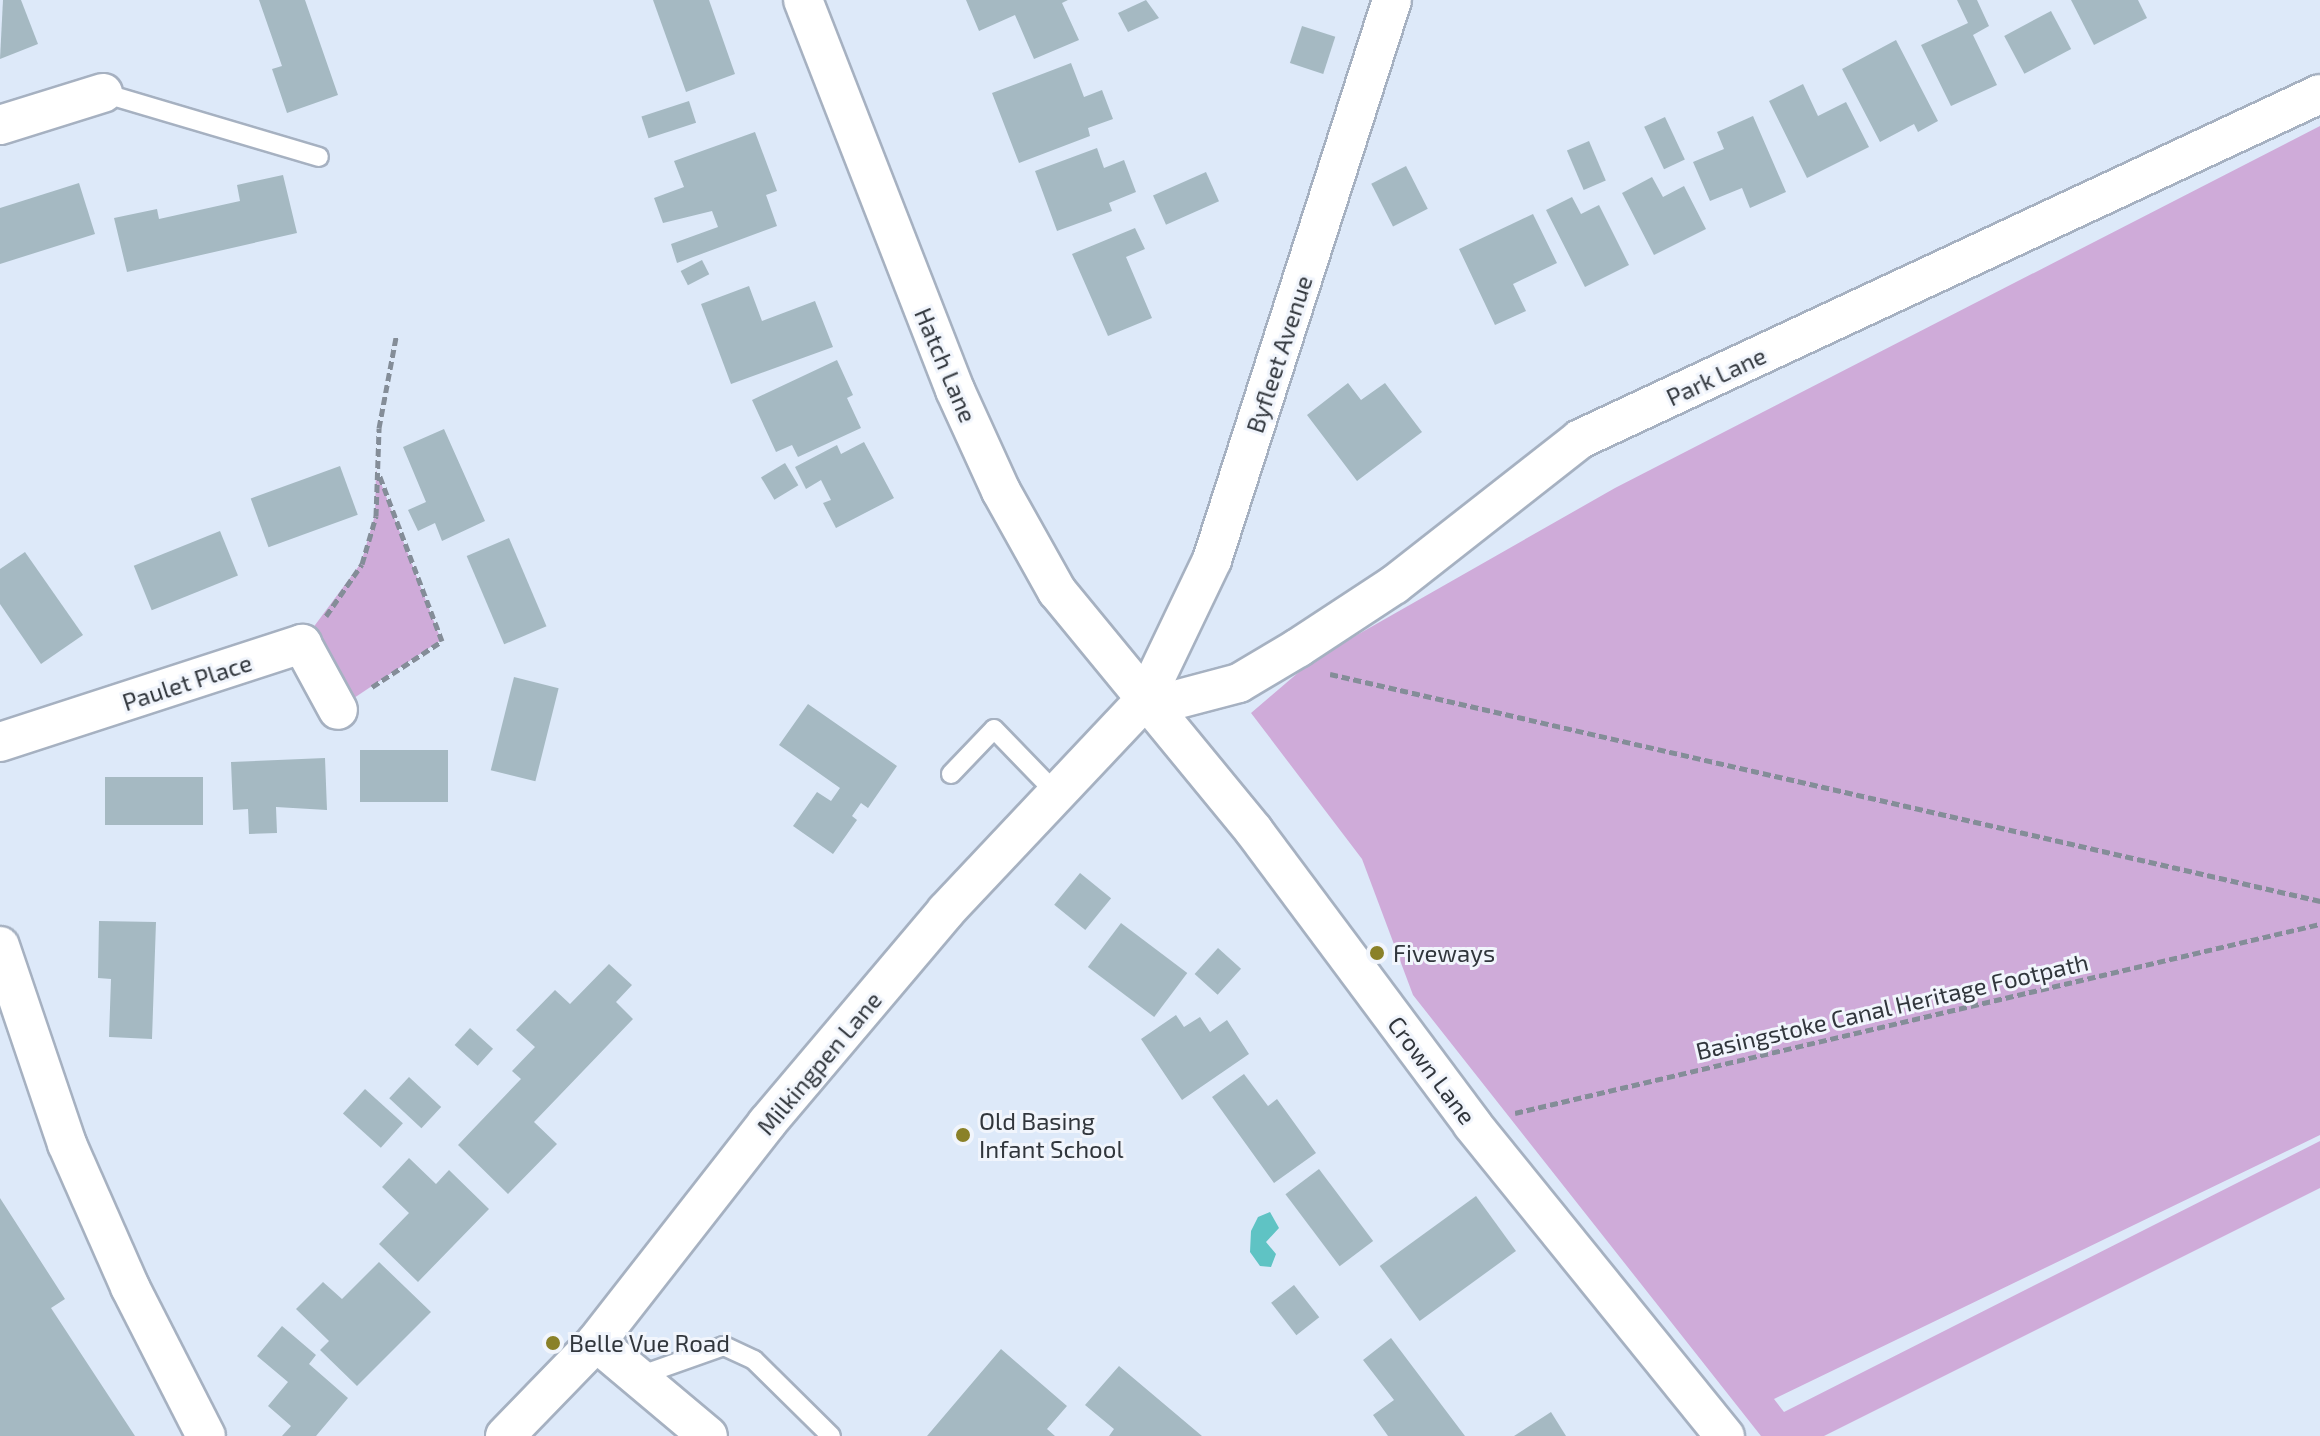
<!DOCTYPE html>
<style>
body{margin:0}
#map{position:relative;width:2320px;height:1436px;overflow:hidden;background:#dde9f9;font-family:"Exo 2",sans-serif}
div>[style]{position:absolute}
.green>*{inset:0;background:#cfabd9}
.water>*{inset:0;background:#5fc3c4}
.building>*{inset:0;background:#a5b9c2;transform-origin:0 0}
.path>*{height:5px;margin-top:-2.5px;transform-origin:0;background:repeating-linear-gradient(90deg,#848d98 0 8px,transparent 0 12px)}
.roads{filter:drop-shadow(2px 0 #a6b1c1) drop-shadow(-2px 0 #a6b1c1) drop-shadow(0 2px #a6b1c1) drop-shadow(0 -2px #a6b1c1)}
.lane>*{height:18px;margin:-9px;padding:0 9px;transform-origin:9px;border-radius:9px;background:#fff}
.street>*{height:38px;margin:-19px;padding:0 19px;transform-origin:19px;border-radius:19px;background:#fff}
.dots>*{width:22px;height:22px;translate:-50% -50%;box-sizing:border-box;border:4px solid #f1f5fc;border-radius:50%}
span{translate:-50% -50%;white-space:nowrap;text-align:center;line-height:1.15;-webkit-text-stroke:6px #f1f5fc;paint-order:stroke}
.street-label{font-size:24px;color:#31363c}
.poi-label{font-size:24px;color:#31363c}
.left{translate:0 -50%;text-align:left}
</style>
<div id="map">
<div class="green">
<i style="clip-path:polygon(2320px 126px,2320px 1135px,1774px 1399px,1784px 1412px,2320px 1141px,2320px 1188px,1824px 1436px,1761px 1436px,1413px 995px,1362px 859px,1251px 713px,1313px 660px,1615px 488px)"></i>
<i style="clip-path:polygon(376px 470px,441px 640px,336px 710px,301px 644px,361px 563px,375px 515px)"></i>
</div>
<div class="water">
<i style="clip-path:polygon(1270px 1212px,1279px 1228px,1266px 1242px,1276px 1254px,1271px 1267px,1260px 1266px,1250px 1252px,1251px 1231px,1258px 1217px)"></i>
</div>
<div class="building">
<i style="clip-path:polygon(3px 0,21px 0,38px 44px,0 59px)"></i>
<i style="clip-path:polygon(259px 0,305px 0,338px 95px,287px 113px,272px 69px,282px 66px)"></i>
<i style="clip-path:polygon(653px 0,709px 0,735px 74px,686px 92px)"></i>
<i style="clip-path:polygon(966px 0,1068px 0,1062px 3px,1079px 40px,1034px 59px,1015px 15px,979px 31px)"></i>
<i style="clip-path:polygon(1146px 0,1159px 18px,1128px 32px,1118px 13px)"></i>
<i style="clip-path:polygon(1957px 0,1977px 0,1989px 26px,1973px 35px,1997px 85px,1951px 106px,1921px 45px,1968px 23px)"></i>
<i style="clip-path:polygon(2071px 0,2138px 0,2147px 18px,2094px 45px)"></i>
<i style="left:2051px;top:11px;width:43px;height:53px;rotate:62deg"></i>
<i style="left:1302px;top:26px;width:35px;height:39px;rotate:18deg"></i>
<i style="clip-path:polygon(1896px 40px,1938px 121px,1918px 132px,1914px 124px,1880px 142px,1842px 69px)"></i>
<i style="clip-path:polygon(1071px 63px,1084px 97px,1102px 90px,1113px 119px,1088px 128px,1090px 136px,1019px 163px,992px 93px)"></i>
<i style="clip-path:polygon(1803px 84px,1818px 116px,1846px 102px,1869px 147px,1807px 178px,1769px 101px)"></i>
<i style="left:689px;top:101px;width:23px;height:50px;rotate:72deg"></i>
<i style="clip-path:polygon(1753px 116px,1786px 192px,1750px 208px,1742px 188px,1710px 201px,1693px 162px,1724px 149px,1717px 132px)"></i>
<i style="left:1665px;top:117px;width:47px;height:23px;rotate:65deg"></i>
<i style="clip-path:polygon(755px 132px,777px 191px,766px 195px,777px 226px,677px 263px,671px 244px,718px 227px,712px 211px,663px 223px,654px 198px,684px 187px,674px 161px)"></i>
<i style="left:1589px;top:141px;width:43px;height:24px;rotate:67deg"></i>
<i style="clip-path:polygon(1097px 148px,1104px 168px,1124px 160px,1136px 192px,1109px 203px,1112px 211px,1057px 231px,1035px 171px)"></i>
<i style="left:1406px;top:166px;width:48px;height:39px;rotate:63deg"></i>
<i style="left:1206px;top:172px;width:32px;height:58px;rotate:66deg"></i>
<i style="clip-path:polygon(283px 175px,297px 233px,127px 272px,114px 218px,157px 209px,159px 219px,240px 201px,237px 185px)"></i>
<i style="clip-path:polygon(1652px 177px,1663px 197px,1684px 186px,1706px 229px,1654px 255px,1622px 193px)"></i>
<i style="clip-path:polygon(79px 183px,95px 234px,0 264px,0 208px)"></i>
<i style="clip-path:polygon(1572px 197px,1581px 214px,1599px 205px,1629px 265px,1585px 287px,1546px 210px)"></i>
<i style="clip-path:polygon(1533px 214px,1557px 263px,1513px 284px,1526px 311px,1495px 325px,1459px 249px)"></i>
<i style="clip-path:polygon(1135px 228px,1145px 249px,1126px 257px,1152px 318px,1108px 336px,1072px 254px)"></i>
<i style="left:702px;top:260px;width:16px;height:24px;rotate:63deg"></i>
<i style="clip-path:polygon(749px 286px,762px 321px,815px 301px,833px 347px,731px 384px,701px 304px)"></i>
<i style="clip-path:polygon(837px 360px,853px 395px,847px 398px,861px 428px,798px 457px,792px 445px,776px 452px,752px 400px)"></i>
<i style="clip-path:polygon(1348px 383px,1361px 400px,1385px 383px,1422px 432px,1357px 481px,1307px 415px)"></i>
<i style="clip-path:polygon(444px 429px,485px 521px,442px 541px,435px 523px,418px 531px,408px 510px,426px 502px,403px 447px)"></i>
<i style="clip-path:polygon(864px 442px,894px 498px,836px 528px,823px 503px,831px 500px,821px 480px,806px 489px,795px 467px,837px 445px,841px 454px)"></i>
<i style="left:785px;top:463px;width:26px;height:28px;rotate:59deg"></i>
<i style="left:340px;top:466px;width:52px;height:95px;rotate:70deg"></i>
<i style="left:220px;top:531px;width:48px;height:93px;rotate:68deg"></i>
<i style="left:509px;top:538px;width:96px;height:46px;rotate:67deg"></i>
<i style="clip-path:polygon(25px 552px,83px 635px,41px 664px,0 604px,0 569px)"></i>
<i style="left:514px;top:677px;width:46px;height:96px;rotate:14deg"></i>
<i style="clip-path:polygon(808px 704px,897px 766px,868px 808px,861px 803px,852px 816px,857px 820px,833px 854px,793px 826px,817px 792px,831px 801px,840px 788px,779px 745px)"></i>
<i style="left:360px;top:750px;width:88px;height:52px"></i>
<i style="clip-path:polygon(325px 758px,327px 810px,276px 807px,277px 833px,249px 834px,248px 809px,233px 810px,231px 762px)"></i>
<i style="left:203px;top:777px;width:48px;height:98px;rotate:90deg"></i>
<i style="left:1080px;top:873px;width:40px;height:41px;rotate:39deg"></i>
<i style="clip-path:polygon(99px 921px,156px 922px,152px 1039px,109px 1037px,111px 979px,98px 978px)"></i>
<i style="left:1121px;top:923px;width:83px;height:55px;rotate:37deg"></i>
<i style="left:1218px;top:948px;width:31px;height:35px;rotate:42deg"></i>
<i style="clip-path:polygon(609px 964px,632px 985px,616px 1002px,633px 1019px,534px 1122px,557px 1144px,508px 1194px,458px 1145px,521px 1079px,512px 1071px,535px 1047px,516px 1030px,555px 990px,570px 1004px)"></i>
<i style="clip-path:polygon(1176px 1015px,1184px 1027px,1200px 1017px,1210px 1032px,1227px 1020px,1249px 1054px,1182px 1100px,1141px 1039px)"></i>
<i style="left:470px;top:1028px;width:31px;height:23px;rotate:42deg"></i>
<i style="clip-path:polygon(1244px 1074px,1268px 1106px,1277px 1099px,1316px 1153px,1274px 1183px,1212px 1097px)"></i>
<i style="left:409px;top:1077px;width:44px;height:29px;rotate:43deg"></i>
<i style="left:365px;top:1089px;width:51px;height:33px;rotate:42deg"></i>
<i style="clip-path:polygon(409px 1158px,436px 1184px,449px 1170px,489px 1209px,418px 1282px,379px 1244px,409px 1213px,382px 1187px)"></i>
<i style="left:1319px;top:1169px;width:90px;height:42px;rotate:53deg"></i>
<i style="left:1476px;top:1196px;width:68px;height:119px;rotate:54deg"></i>
<i style="clip-path:polygon(0 1198px,65px 1299px,51px 1308px,135px 1436px,0 1436px)"></i>
<i style="clip-path:polygon(379px 1262px,431px 1312px,357px 1386px,320px 1350px,329px 1341px,296px 1309px,323px 1282px,342px 1299px)"></i>
<i style="left:1294px;top:1285px;width:41px;height:29px;rotate:52deg"></i>
<i style="clip-path:polygon(282px 1326px,316px 1355px,309px 1364px,348px 1398px,316px 1436px,282px 1436px,291px 1426px,268px 1406px,288px 1382px,257px 1356px)"></i>
<i style="clip-path:polygon(1391px 1338px,1465px 1436px,1388px 1436px,1373px 1415px,1394px 1400px,1363px 1360px)"></i>
<i style="clip-path:polygon(1001px 1349px,1067px 1406px,1047px 1429px,1055px 1436px,927px 1436px)"></i>
<i style="clip-path:polygon(1119px 1366px,1202px 1436px,1109px 1436px,1114px 1429px,1085px 1405px)"></i>
<i style="clip-path:polygon(1551px 1412px,1566px 1436px,1514px 1436px)"></i>
</div>
<div class="path">
<i style="left:326px;top:616px;width:63px;rotate:-55.3deg"></i>
<i style="left:362px;top:564px;width:50px;rotate:-73.7deg"></i>
<i style="left:376px;top:516px;width:88px;rotate:-88deg"></i>
<i style="left:379px;top:428px;width:93px;rotate:-79.4deg"></i>
<i style="left:1330px;top:674px;width:1016px;rotate:12.91deg"></i>
<i style="left:372px;top:687px;width:84px;rotate:-33.3deg"></i>
<i style="left:442px;top:641px;width:178px;rotate:-110.7deg"></i>
<i style="left:1515px;top:1113px;width:827px;rotate:-13.21deg"></i>
</div>
<div class="roads">
<div class="lane">
<i style="left:103px;top:93px;width:225px;rotate:16.5deg"></i>
<i style="left:951px;top:774px;width:62px;rotate:-46.3deg"></i>
<i style="left:994px;top:729px;width:88px;rotate:45.9deg"></i>
<i style="left:639px;top:1376px;width:90px;rotate:-19.4deg"></i>
<i style="left:724px;top:1346px;width:33px;rotate:25deg"></i>
<i style="left:754px;top:1360px;width:108px;rotate:44.6deg"></i>
</div>
<div class="street">
<i style="left:803px;top:0;width:419px;rotate:68.7deg"></i>
<i style="left:955px;top:390px;width:111px;rotate:65.5deg"></i>
<i style="left:1001px;top:491px;width:115px;rotate:60.8deg"></i>
<i style="left:1057px;top:591px;width:310px;rotate:50.6deg"></i>
<i style="left:1254px;top:831px;width:365px;rotate:53.3deg"></i>
<i style="left:1472px;top:1124px;width:402px;rotate:51deg"></i>
<i style="left:0;top:125px;width:108px;rotate:-17.3deg"></i>
<i style="left:1145px;top:700px;width:26px;rotate:2deg"></i>
<i style="left:1171px;top:701px;width:70px;rotate:-14.8deg"></i>
<i style="left:1239px;top:683px;width:69px;rotate:-30.7deg"></i>
<i style="left:1298px;top:648px;width:115px;rotate:-33.3deg"></i>
<i style="left:1394px;top:585px;width:236px;rotate:-38.1deg"></i>
<i style="left:1580px;top:439px;width:816px;rotate:-25deg"></i>
<i style="left:0;top:742px;width:318px;rotate:-18deg"></i>
<i style="left:302px;top:644px;width:75px;rotate:61.4deg"></i>
<i style="left:0;top:946px;width:209px;rotate:71.3deg"></i>
<i style="left:67px;top:1144px;width:156px;rotate:66.2deg"></i>
<i style="left:130px;top:1287px;width:167px;rotate:63deg"></i>
<i style="left:596px;top:1342px;width:146px;rotate:40deg"></i>
<i style="left:505px;top:1436px;width:131px;rotate:-45.9deg"></i>
<i style="left:596px;top:1342px;width:278px;rotate:-52deg"></i>
<i style="left:767px;top:1123px;width:277px;rotate:-49.8deg"></i>
<i style="left:946px;top:911px;width:290px;rotate:-46.7deg"></i>
<i style="left:1145px;top:700px;width:155px;rotate:-64.4deg"></i>
<i style="left:1212px;top:560px;width:588px;rotate:-72.18deg"></i>
</div>
</div>
<div class="dots">
<i style="left:1377px;top:953px;background:#8a8128"></i>
<i style="left:963px;top:1135px;background:#8a8128"></i>
<i style="left:553px;top:1343px;background:#8a8128"></i>
</div>
<div class="street-label">
<span style="left:1279px;top:354px;rotate:-72deg">Byfleet Avenue</span>
<span style="left:946px;top:365px;rotate:67deg">Hatch Lane</span>
<span style="left:1716px;top:376px;rotate:-25deg">Park Lane</span>
<span style="left:187px;top:682px;rotate:-18deg">Paulet Place</span>
<span style="left:1892px;top:1006px;rotate:-13deg">Basingstoke Canal Heritage Footpath</span>
<span style="left:819px;top:1063px;rotate:-50deg">Milkingpen Lane</span>
<span style="left:1432px;top:1070px;rotate:53deg">Crown Lane</span>
</div>
<div class="poi-label">
<span class="left" style="left:1393px;top:953px">Fiveways</span>
<span class="left" style="left:979px;top:1135px">Old Basing<br>Infant School</span>
<span class="left" style="left:569px;top:1343px">Belle Vue Road</span>
</div>
</div>
